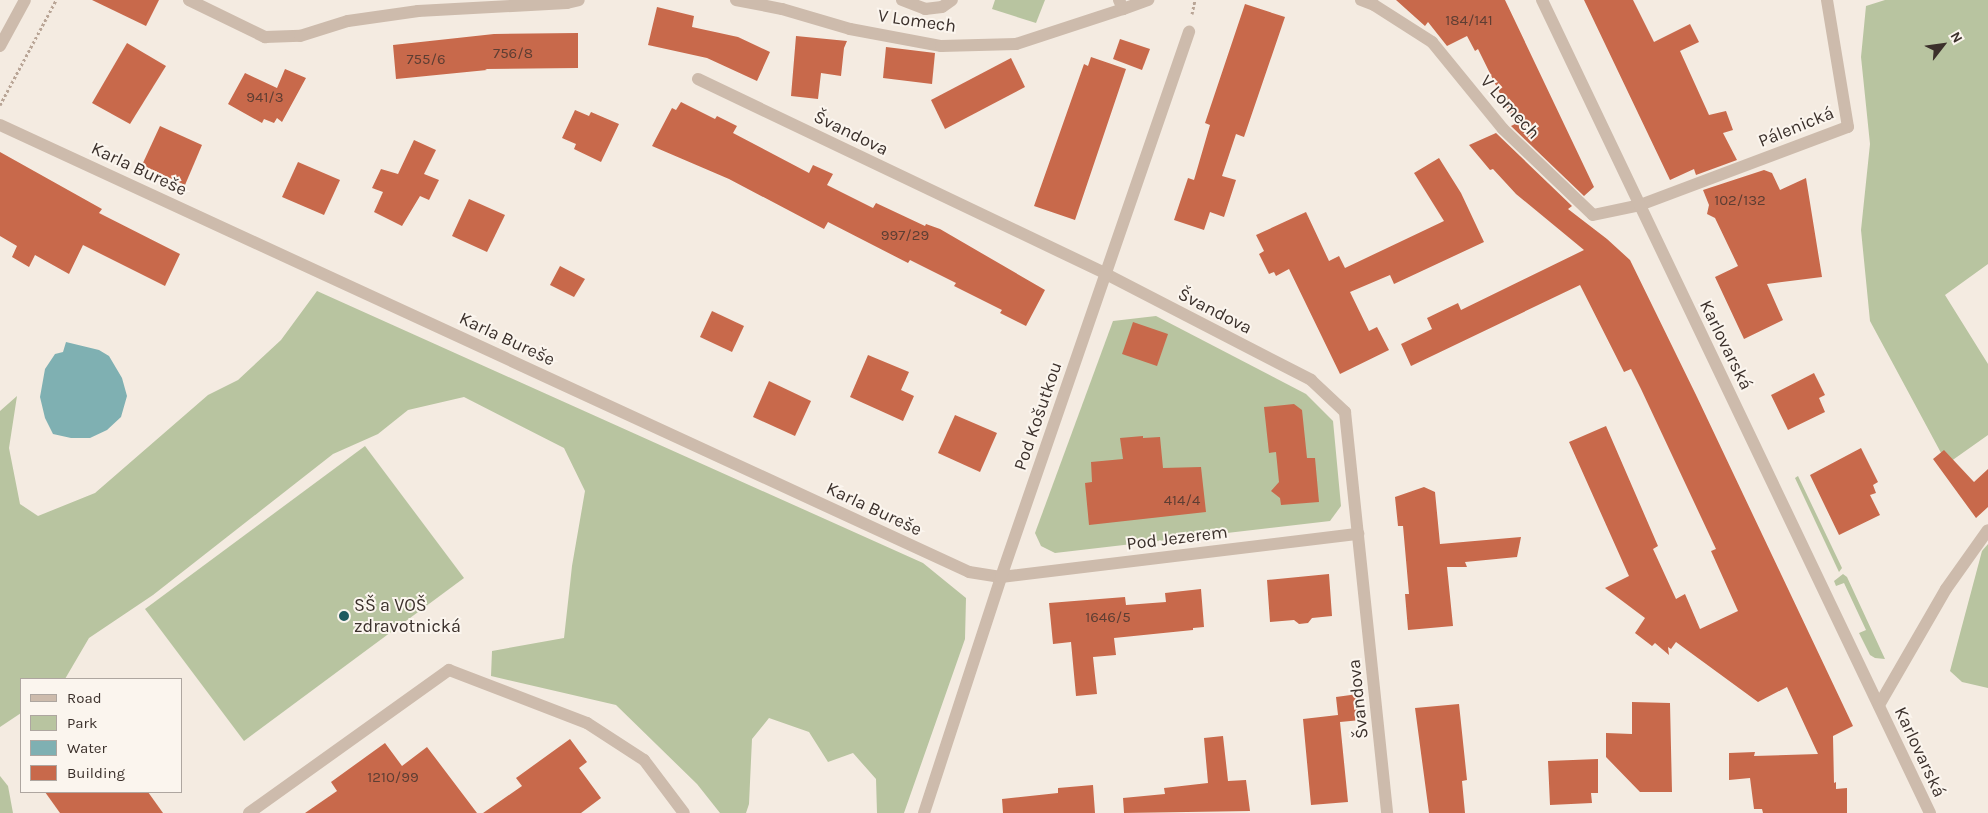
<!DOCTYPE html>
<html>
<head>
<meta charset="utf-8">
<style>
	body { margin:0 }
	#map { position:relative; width:1988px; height:813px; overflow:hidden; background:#f4ebe1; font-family:Karla,sans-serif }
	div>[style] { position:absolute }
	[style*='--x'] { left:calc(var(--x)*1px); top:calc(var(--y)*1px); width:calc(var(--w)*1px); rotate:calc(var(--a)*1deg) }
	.green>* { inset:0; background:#b8c4a0 }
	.water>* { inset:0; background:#7fb0b2 }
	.building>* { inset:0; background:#c8694b }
	.path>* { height:3px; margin-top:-1.5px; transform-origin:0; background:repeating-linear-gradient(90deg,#b9a596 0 2.5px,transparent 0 5px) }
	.service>* { height:12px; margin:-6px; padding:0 6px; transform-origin:6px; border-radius:6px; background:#cdbbac }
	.minor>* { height:12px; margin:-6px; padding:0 6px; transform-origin:6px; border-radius:6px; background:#cdbbac }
	.dots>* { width:14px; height:14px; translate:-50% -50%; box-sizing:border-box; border:2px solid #fbf5ee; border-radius:50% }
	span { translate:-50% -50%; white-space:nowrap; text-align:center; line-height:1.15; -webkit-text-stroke:4px #fbf5ee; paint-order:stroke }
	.number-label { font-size:15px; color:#5e3e33 }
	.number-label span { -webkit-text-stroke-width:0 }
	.street-label { font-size:18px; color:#3b302b }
	.poi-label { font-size:18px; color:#3b302b }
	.left { translate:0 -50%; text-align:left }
	.legend { position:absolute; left:20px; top:678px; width:162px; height:115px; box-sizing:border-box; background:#fbf5ee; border:1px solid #aea6a0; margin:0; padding:6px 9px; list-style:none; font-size:15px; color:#3b302b }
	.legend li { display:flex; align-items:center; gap:10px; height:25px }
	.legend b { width:25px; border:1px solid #aea6a0 }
	.north { position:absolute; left:1918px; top:20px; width:50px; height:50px; -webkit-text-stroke:4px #fbf5ee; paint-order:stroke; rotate:60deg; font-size:14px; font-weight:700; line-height:20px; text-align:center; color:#3b302b }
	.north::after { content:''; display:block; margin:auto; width:18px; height:22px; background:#3b302b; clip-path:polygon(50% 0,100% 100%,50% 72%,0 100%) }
</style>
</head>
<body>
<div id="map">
	<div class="green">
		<i style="clip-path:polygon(995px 0,1045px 0,1036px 23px,992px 9px)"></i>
		<i style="clip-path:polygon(1885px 0,1988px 0,1988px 264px,1945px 295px,1988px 364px,1988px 435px,1947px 464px,1870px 321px,1861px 230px,1870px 144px,1861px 57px,1866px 6px)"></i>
		<i style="clip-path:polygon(317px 291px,923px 563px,966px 598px,965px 639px,904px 813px,877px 813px,876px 779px,853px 753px,828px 762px,809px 732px,769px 718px,752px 739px,749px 804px,746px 813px,720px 813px,697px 784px,616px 705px,491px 676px,492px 651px,564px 638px,572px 566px,585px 491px,564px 448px,464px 397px,408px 410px,378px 434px,333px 454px,153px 595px,89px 638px,65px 679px,21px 679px,21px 713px,0 727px,0 411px,17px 396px,9px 448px,20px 504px,38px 516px,95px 493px,208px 395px,238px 380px,281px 340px)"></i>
		<i style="clip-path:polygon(1156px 316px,1306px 394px,1333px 421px,1341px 506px,1330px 521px,1055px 553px,1041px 546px,1035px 533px,1113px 321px)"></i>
		<i style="clip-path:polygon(365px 446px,464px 578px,244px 741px,145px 609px)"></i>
		<i style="clip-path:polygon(1798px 476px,1842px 568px,1839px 572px,1795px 478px)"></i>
		<i style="clip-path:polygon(1988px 544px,1988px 688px,1962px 682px,1950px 671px,1982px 551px)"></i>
		<i style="clip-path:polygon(1843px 574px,1847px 577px,1885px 659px,1875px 658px,1870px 655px,1859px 633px,1866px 630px,1844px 583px,1836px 586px,1834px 581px)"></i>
		<i style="clip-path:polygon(0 776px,8px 786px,13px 813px,0 813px)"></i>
	</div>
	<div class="water">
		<i style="clip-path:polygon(66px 342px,99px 350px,109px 356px,122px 378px,127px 396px,121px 417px,107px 430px,90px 438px,71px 438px,53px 434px,45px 418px,40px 397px,45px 369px,55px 354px,63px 352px)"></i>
	</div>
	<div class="building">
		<i style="clip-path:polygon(92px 0,159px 0,146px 26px)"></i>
		<i style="clip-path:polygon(1396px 0,1505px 0,1594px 187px,1584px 196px,1511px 126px,1515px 124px,1478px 49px,1475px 51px,1467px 36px,1447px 46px,1428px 22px,1425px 26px)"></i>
		<i style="clip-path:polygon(1584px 0,1633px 0,1654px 42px,1690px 24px,1699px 42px,1680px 51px,1709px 115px,1726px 111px,1733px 130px,1723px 133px,1737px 160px,1696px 175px,1694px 169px,1670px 180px)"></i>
		<i style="clip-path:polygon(1245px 4px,1285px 17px,1244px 137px,1236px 134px,1222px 176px,1236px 180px,1224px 217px,1210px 212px,1204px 230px,1174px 220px,1188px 178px,1194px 180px,1210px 125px,1205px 123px)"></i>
		<i style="clip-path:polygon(657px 7px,694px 16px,692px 27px,738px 37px,770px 52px,757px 81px,707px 58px,648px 45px)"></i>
		<i style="clip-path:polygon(578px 33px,578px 68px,485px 69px,487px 70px,396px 79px,393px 45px,494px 34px)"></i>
		<i style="clip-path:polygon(796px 36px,847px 41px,844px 48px,841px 76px,821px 73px,818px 99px,791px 96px)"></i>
		<i style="clip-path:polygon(1120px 39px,1150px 49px,1142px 70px,1113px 59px)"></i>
		<i style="clip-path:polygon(127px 43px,166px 66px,130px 124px,92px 103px)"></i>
		<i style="clip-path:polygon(886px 47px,935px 53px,932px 84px,883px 78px)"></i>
		<i style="clip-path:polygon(1091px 57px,1126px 69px,1075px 220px,1034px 206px,1084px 64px,1088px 66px)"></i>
		<i style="clip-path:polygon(1011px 58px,1025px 87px,945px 129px,931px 100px)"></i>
		<i style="clip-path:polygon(285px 69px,306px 78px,282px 122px,277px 118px,274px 123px,264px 119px,262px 123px,228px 104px,245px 73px,277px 88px)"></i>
		<i style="clip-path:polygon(681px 102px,715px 119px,717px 116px,737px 126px,733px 133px,809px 173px,813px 165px,833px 174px,827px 185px,873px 208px,876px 203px,925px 226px,926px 224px,940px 229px,1045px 290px,1026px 326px,1000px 313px,1002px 310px,954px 286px,956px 283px,910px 260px,908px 263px,828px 222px,824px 229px,729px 179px,652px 146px,672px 108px,676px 110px)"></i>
		<i style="clip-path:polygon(575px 110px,589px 116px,591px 112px,619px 124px,601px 162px,574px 149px,576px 144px,562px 138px)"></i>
		<i style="clip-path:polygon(160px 126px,202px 145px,185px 185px,142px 165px)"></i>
		<i style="clip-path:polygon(1496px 133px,1572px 206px,1568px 209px,1607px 239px,1630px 260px,1697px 397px,1853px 726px,1833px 736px,1834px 783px,1836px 782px,1836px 789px,1847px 788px,1847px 813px,1763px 813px,1762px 809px,1754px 809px,1750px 778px,1729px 780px,1729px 753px,1755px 752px,1754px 756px,1818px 754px,1787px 687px,1758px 702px,1676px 642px,1671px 649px,1668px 647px,1669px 655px,1655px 643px,1652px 646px,1635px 633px,1645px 618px,1605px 588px,1629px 576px,1569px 442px,1606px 426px,1658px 546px,1653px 549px,1676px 599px,1685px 594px,1700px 629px,1738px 611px,1711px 551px,1716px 549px,1641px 389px,1631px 369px,1624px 372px,1580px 285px,1411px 366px,1401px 344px,1432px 329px,1427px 318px,1458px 303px,1461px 310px,1584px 250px,1516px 194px,1493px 169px,1490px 170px,1469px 145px)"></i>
		<i style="clip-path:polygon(414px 140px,436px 150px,424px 174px,439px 180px,429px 200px,420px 196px,402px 226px,374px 212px,383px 192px,372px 188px,381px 169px,398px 174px)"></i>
		<i style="clip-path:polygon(0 152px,102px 209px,99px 213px,180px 254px,165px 286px,83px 245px,69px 274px,35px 255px,29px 267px,12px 257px,17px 246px,0 236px)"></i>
		<i style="clip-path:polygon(1439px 158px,1461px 193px,1484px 242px,1394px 284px,1390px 275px,1350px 292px,1369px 331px,1377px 327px,1389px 350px,1340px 374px,1289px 269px,1276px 276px,1274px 272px,1269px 274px,1259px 254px,1264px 251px,1256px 235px,1306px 212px,1329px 261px,1339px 256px,1345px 268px,1444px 221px,1414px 173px)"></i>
		<i style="clip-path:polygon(298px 162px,340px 180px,324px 215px,282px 197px)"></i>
		<i style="clip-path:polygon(1764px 170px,1772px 173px,1780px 190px,1806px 178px,1822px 277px,1767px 284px,1783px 320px,1744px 339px,1715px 277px,1738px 266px,1715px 218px,1707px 214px,1709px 205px,1703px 190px)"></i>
		<i style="clip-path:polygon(469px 199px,505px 215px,487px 252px,452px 236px)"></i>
		<i style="clip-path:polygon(560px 266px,585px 279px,574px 297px,550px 285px)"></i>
		<i style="clip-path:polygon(712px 311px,744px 326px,732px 352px,700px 337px)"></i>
		<i style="clip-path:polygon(1133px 322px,1168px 334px,1157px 366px,1122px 354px)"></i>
		<i style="clip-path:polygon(868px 355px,909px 372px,901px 390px,914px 396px,903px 421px,850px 397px)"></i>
		<i style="clip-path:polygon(1814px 373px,1825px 395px,1819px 398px,1825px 412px,1788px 430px,1771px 395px)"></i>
		<i style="clip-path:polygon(769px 381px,811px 401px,795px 436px,753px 417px)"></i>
		<i style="clip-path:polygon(1294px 404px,1302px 410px,1307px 458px,1315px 458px,1319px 502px,1281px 505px,1280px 498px,1271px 491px,1279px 482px,1276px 452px,1269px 453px,1264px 407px)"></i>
		<i style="clip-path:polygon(955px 415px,997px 433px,980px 472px,938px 453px)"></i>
		<i style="clip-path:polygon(1143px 436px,1143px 438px,1160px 437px,1163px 468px,1201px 467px,1206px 512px,1089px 525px,1085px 483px,1092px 482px,1091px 462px,1123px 459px,1120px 438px)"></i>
		<i style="clip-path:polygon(1861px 448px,1878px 482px,1873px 485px,1876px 493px,1870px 495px,1880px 515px,1839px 535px,1810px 475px)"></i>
		<i style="clip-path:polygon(1944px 450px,1974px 482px,1988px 469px,1988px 507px,1976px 518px,1933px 459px)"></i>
		<i style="clip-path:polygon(1424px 487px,1435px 492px,1440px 544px,1521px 537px,1517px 557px,1465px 562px,1467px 567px,1447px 567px,1453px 626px,1408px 630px,1405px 594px,1409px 594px,1403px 526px,1398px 526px,1395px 497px)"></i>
		<i style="clip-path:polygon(1329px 574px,1332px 616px,1312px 618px,1308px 623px,1299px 624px,1294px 620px,1270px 622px,1267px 580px)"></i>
		<i style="clip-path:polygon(1201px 589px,1204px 627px,1193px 628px,1193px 630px,1114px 638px,1116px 655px,1093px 657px,1097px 694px,1076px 696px,1071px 642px,1053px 644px,1049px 603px,1125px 597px,1126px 605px,1166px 602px,1165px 593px)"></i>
		<i style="clip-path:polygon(1358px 694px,1361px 720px,1340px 722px,1348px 802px,1311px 805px,1303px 719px,1338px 715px,1336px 697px)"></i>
		<i style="clip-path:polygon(1632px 702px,1670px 703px,1672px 792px,1640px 792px,1606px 757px,1606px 733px,1632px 734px)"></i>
		<i style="clip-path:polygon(1459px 704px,1467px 780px,1462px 781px,1465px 813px,1429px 813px,1415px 708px)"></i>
		<i style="clip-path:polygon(1223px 736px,1228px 781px,1246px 780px,1250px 811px,1124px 813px,1123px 798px,1165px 794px,1164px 788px,1208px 783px,1204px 738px)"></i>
		<i style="clip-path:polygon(570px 739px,587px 762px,579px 768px,601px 798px,581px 813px,483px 813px,522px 786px,516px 778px)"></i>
		<i style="clip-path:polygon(385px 743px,402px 766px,427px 747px,477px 813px,305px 813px,337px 791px,331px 782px)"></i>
		<i style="clip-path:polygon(1598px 759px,1598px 793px,1591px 793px,1592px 803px,1550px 805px,1548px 761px)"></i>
		<i style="clip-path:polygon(1093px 785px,1095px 813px,1003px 813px,1002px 799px,1058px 793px,1058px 788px)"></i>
		<i style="clip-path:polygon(45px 792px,148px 792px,163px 813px,60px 813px)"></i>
	</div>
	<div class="path">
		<i style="--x:1192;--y:14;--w:14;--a:-78"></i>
		<i style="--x:0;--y:105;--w:119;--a:-61.9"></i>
	</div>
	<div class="service">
		<i style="--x:902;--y:0;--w:25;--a:21"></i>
		<i style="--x:925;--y:9;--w:17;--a:-7"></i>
		<i style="--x:942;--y:7;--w:12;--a:-35"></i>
		<i style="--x:249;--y:813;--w:246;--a:-35.6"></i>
		<i style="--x:449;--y:670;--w:148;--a:21"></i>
		<i style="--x:587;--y:723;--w:68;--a:33"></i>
		<i style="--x:644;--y:760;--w:66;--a:53"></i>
	</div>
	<div class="minor">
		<i style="--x:189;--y:0;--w:85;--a:26"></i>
		<i style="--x:265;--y:37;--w:35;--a:-2"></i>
		<i style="--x:300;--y:36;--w:50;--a:-17.4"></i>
		<i style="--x:348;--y:21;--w:71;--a:-8.1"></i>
		<i style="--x:418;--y:11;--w:149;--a:-3.1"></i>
		<i style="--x:567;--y:3;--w:12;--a:-14"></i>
		<i style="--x:736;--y:0;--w:47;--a:11.1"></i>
		<i style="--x:782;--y:9;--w:71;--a:16.4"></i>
		<i style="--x:850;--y:29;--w:93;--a:10.6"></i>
		<i style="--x:941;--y:46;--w:75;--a:-1.5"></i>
		<i style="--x:1016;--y:44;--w:113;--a:-18.1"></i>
		<i style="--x:1119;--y:0;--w:10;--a:66"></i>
		<i style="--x:1123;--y:9;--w:27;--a:-20"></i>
		<i style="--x:1361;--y:0;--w:14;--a:21"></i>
		<i style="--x:1374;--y:5;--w:69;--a:32.5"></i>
		<i style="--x:1432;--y:42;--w:112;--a:50.8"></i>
		<i style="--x:1503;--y:129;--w:124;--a:43.7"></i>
		<i style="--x:1593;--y:215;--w:48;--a:-12"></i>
		<i style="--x:1640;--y:205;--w:222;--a:-20.6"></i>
		<i style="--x:1848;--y:127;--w:129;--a:-99.4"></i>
		<i style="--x:1542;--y:0;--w:901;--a:64.49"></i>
		<i style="--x:0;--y:46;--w:52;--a:-61.5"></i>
		<i style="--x:698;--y:79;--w:452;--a:25.5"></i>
		<i style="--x:1106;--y:274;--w:231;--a:27.3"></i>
		<i style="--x:1311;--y:380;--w:47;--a:43.3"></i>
		<i style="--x:1345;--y:412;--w:403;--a:84"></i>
		<i style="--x:0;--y:125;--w:1067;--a:24.76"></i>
		<i style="--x:969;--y:572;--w:32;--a:9"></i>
		<i style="--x:1001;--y:577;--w:360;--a:-6.9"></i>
		<i style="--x:1879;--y:705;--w:134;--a:-60"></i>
		<i style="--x:1946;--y:589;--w:72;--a:-54.6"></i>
		<i style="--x:924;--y:813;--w:248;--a:-71.9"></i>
		<i style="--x:1001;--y:577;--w:577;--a:-70.97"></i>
	</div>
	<div class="dots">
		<i style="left:344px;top:616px;background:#1f5a5e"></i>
	</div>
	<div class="number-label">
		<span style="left:1469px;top:21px">184/141</span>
		<span style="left:513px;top:54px">756/8</span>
		<span style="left:426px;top:60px">755/6</span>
		<span style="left:265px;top:98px">941/3</span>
		<span style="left:1740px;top:201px">102/132</span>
		<span style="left:905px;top:236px">997/29</span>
		<span style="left:1182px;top:501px">414/4</span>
		<span style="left:1108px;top:618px">1646/5</span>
		<span style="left:393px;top:778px">1210/99</span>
	</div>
	<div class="street-label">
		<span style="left:917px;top:21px;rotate:8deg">V Lomech</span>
		<span style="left:1510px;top:107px;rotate:48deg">V Lomech</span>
		<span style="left:1796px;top:127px;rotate:-22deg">Pálenická</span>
		<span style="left:851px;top:133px;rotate:26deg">Švandova</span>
		<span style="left:139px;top:169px;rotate:25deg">Karla Bureše</span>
		<span style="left:1215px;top:311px;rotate:27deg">Švandova</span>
		<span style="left:507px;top:339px;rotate:25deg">Karla Bureše</span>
		<span style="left:1726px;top:345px;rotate:64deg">Karlovarská</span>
		<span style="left:1038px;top:416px;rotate:-71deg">Pod Košutkou</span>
		<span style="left:874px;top:509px;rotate:25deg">Karla Bureše</span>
		<span style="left:1177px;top:538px;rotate:-7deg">Pod Jezerem</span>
		<span style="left:1358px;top:699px;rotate:-96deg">Švandova</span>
		<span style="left:1920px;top:752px;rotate:65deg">Karlovarská</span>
	</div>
	<div class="poi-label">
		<span class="left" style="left:354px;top:616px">SŠ a VOŠ<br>zdravotnická</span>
	</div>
	<ul class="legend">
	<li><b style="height:6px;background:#cdbbac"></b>Road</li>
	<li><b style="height:14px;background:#b8c4a0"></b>Park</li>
	<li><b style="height:14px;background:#7fb0b2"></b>Water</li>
	<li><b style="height:14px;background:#c8694b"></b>Building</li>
	</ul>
	<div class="north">N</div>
</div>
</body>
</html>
